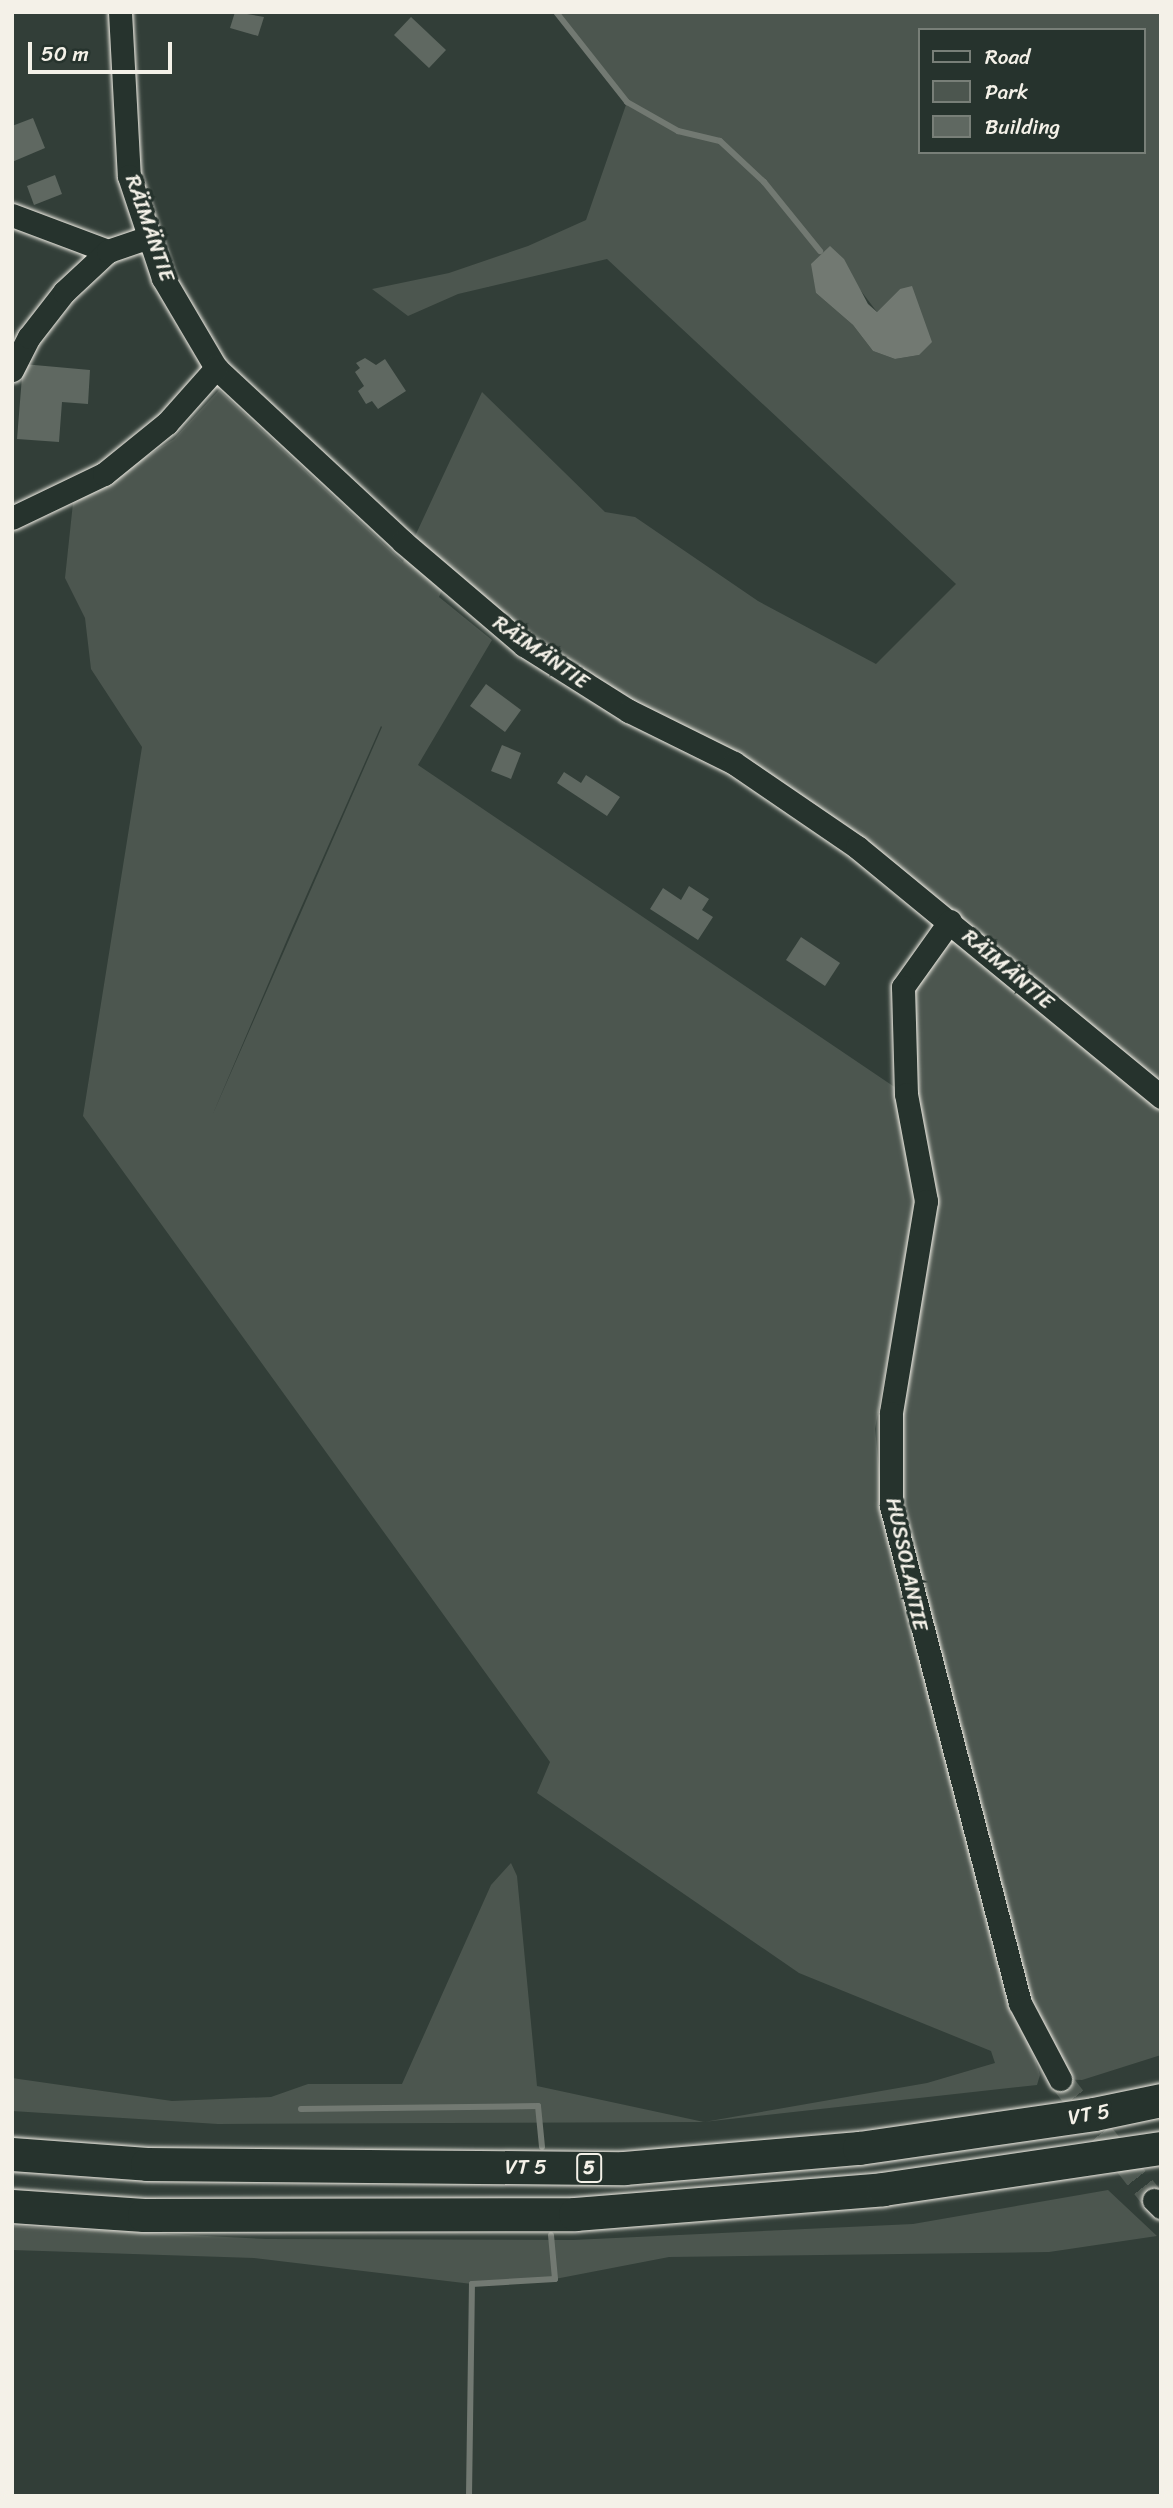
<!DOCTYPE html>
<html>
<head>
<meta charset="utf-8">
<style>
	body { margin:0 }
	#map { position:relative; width:1173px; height:2508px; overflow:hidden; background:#323e38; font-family:Sriracha,sans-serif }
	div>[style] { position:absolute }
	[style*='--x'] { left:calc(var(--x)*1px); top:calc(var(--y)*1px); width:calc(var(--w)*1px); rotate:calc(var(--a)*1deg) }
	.green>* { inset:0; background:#4c564f }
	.water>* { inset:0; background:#727972 }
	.stream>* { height:6px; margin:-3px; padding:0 3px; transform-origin:3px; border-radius:3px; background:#727972 }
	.building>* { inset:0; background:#5f6861 }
	.minor-tunnel>* { height:23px; margin-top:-11.5px; transform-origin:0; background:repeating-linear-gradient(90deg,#4f5952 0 23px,transparent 0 34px) }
	.roads { filter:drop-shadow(0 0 2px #f4f1e8) drop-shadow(0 0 2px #f4f1e8) }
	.minor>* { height:23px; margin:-11.5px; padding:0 11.5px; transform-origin:11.5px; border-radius:11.5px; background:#26332d }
	.highway>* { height:33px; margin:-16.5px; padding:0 16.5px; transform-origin:16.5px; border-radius:16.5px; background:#26332d }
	span { translate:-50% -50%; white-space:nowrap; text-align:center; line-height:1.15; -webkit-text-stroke:7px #26332d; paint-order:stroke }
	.shield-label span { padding:2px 5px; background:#26332d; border:2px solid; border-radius:5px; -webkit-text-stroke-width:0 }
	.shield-label { font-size:19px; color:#f4f1e8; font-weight:700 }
	.street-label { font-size:21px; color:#f4f1e8 }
	.frame { position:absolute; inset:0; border:14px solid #f4f1e8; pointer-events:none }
	.legend { position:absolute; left:918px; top:28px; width:228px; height:126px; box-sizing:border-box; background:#26332d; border:2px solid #787f78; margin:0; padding:9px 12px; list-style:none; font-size:21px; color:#f4f1e8 }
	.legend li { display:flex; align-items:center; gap:14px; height:35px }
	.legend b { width:35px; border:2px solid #787f78 }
	.scale { position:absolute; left:28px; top:42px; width:144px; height:32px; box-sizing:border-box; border:4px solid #f4f1e8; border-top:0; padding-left:9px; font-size:21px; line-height:24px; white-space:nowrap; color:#f4f1e8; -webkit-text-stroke:5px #26332d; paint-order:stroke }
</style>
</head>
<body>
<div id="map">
	<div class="green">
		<i style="clip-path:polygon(evenodd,556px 12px,1161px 12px,1161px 2055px,1082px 2080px,1060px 2079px,1020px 2003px,891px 1506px,926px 1201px,903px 987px,950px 920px,857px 847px,629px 711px,446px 580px,439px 597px,492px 640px,418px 765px,896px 1088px,917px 1198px,875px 1429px,883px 1507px,977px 1877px,1040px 2075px,1037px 2085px,703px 2122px,218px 2124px,12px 2111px,12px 2078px,172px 2101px,271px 2097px,308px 2084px,402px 2084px,491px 1885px,511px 1863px,517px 1876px,537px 2086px,704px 2122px,927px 2083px,995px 2063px,991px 2051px,799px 1973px,537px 1793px,550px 1762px,83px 1116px,142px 747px,91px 669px,85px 618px,65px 578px,73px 503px,174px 439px,219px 390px,403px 562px,482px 392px,605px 512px,635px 517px,758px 601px,876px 664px,956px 584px,607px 259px,458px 294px,408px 316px,372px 289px,449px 273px,528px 246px,586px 220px,627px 102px,556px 12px,919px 30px,1143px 30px,1143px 152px,919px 152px,919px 30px,556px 12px,858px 287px,877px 312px,900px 289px,919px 355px,895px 359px,873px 351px,853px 325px,816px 293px,858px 287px,556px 12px,381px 726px,382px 727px,212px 1116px,289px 935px,381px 726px)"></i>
		<i style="clip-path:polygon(1108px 2190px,1157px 2236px,1049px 2252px,669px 2257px,555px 2279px,472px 2284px,254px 2258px,12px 2250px,12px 2226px,266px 2239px,573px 2240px,913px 2224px)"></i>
	</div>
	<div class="water">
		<i style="clip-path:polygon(830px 246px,844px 259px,868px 304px,877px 312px,900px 289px,912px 286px,932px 342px,919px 355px,895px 359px,873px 351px,853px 325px,816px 293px,811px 264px)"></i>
	</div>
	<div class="stream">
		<i style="--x:556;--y:12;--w:115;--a:51.7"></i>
		<i style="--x:627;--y:102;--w:59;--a:29.6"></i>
		<i style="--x:678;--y:131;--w:43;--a:13.4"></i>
		<i style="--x:720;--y:141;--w:60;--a:43"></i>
		<i style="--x:764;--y:182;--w:89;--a:50.9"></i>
		<i style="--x:301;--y:2109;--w:237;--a:-0.7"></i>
		<i style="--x:538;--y:2106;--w:41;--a:84.4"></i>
		<i style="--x:469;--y:2496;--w:212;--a:-89.2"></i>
		<i style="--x:472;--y:2284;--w:83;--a:-3.4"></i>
		<i style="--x:555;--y:2279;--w:44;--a:-95.2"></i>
	</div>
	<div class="building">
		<i style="clip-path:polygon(235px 12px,264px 17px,258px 36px,230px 28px)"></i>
		<i style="clip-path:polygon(411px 17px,446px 50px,429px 68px,394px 35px)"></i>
		<i style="clip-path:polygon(33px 118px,45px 148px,12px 162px,12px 126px)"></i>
		<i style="clip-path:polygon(55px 175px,62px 194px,34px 205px,27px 186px)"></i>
		<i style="clip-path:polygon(365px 358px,376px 365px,385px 359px,406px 391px,378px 409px,372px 401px,366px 404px,358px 391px,364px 386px,355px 372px,360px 368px,356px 363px)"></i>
		<i style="clip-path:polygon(23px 364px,90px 370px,88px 404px,62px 402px,59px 442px,17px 439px)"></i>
		<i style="clip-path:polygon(486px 684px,521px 710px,505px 732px,470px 706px)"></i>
		<i style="clip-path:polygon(502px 745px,521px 753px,511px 779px,491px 771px)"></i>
		<i style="clip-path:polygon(564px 772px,581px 783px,586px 775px,620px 797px,607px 816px,557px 783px)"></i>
		<i style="clip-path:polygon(689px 886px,709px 899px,702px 910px,713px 917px,698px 940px,650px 909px,663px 888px,681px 900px)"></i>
		<i style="clip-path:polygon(801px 937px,840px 963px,825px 986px,786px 960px)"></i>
	</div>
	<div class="minor-tunnel">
		<i style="--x:1060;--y:2079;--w:153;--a:52.2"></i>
	</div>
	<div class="roads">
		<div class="minor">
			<i style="--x:120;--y:12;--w:164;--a:86.9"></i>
			<i style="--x:129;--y:176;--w:108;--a:71.6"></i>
			<i style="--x:163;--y:278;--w:104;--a:59.5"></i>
			<i style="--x:216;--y:368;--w:255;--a:42.9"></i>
			<i style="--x:403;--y:542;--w:159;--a:40.4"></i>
			<i style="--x:524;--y:645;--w:124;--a:32.2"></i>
			<i style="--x:629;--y:711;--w:117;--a:26.3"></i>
			<i style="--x:734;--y:763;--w:149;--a:34.3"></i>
			<i style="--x:857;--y:847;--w:394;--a:39.4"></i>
			<i style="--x:12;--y:215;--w:103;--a:20.6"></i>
			<i style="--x:12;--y:370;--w:37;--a:-63"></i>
			<i style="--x:29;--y:337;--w:57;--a:-52.1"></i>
			<i style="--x:64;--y:292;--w:60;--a:-43"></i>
			<i style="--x:108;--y:251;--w:43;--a:-18.9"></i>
			<i style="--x:12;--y:518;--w:102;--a:-25.6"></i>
			<i style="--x:104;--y:474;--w:81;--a:-39"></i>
			<i style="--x:167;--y:423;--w:74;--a:-48.3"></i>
			<i style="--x:950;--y:921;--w:81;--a:125.5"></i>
			<i style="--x:903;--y:987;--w:107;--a:88.4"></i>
			<i style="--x:906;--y:1094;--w:109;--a:79.4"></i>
			<i style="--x:926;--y:1201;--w:215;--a:99.4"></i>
			<i style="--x:891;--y:1413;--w:93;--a:90"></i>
			<i style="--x:891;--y:1506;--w:513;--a:75.45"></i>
			<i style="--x:1020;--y:2003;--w:86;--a:62.2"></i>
			<i style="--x:1154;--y:2200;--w:10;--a:45"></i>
		</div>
		<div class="highway">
			<i style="--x:12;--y:2154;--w:135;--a:4.2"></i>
			<i style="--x:147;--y:2164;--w:477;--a:0.5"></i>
			<i style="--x:624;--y:2168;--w:236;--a:-4.9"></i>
			<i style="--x:859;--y:2148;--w:237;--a:-8.2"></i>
			<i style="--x:1094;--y:2114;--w:68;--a:-11.8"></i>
			<i style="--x:12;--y:2206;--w:132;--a:3.9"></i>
			<i style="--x:144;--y:2215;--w:431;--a:-0.1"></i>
			<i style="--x:575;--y:2214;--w:309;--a:-4.6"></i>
			<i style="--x:883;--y:2189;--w:281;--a:-8.4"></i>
		</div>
	</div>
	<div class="shield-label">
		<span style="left:589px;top:2168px">5</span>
	</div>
	<div class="street-label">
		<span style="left:150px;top:228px;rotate:71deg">RÄIMÄNTIE</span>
		<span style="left:541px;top:652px;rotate:35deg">RÄIMÄNTIE</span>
		<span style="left:1008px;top:969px;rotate:40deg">RÄIMÄNTIE</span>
		<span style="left:907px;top:1564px;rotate:78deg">HUSSOLANTIE</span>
		<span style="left:1089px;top:2114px;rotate:-10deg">VT 5</span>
		<span style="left:526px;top:2167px">VT 5</span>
	</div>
	<div class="frame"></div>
	<ul class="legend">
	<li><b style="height:9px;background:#26332d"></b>Road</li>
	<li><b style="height:19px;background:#4c564f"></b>Park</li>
	<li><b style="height:19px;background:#5f6861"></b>Building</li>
	</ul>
	<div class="scale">50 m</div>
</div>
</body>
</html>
